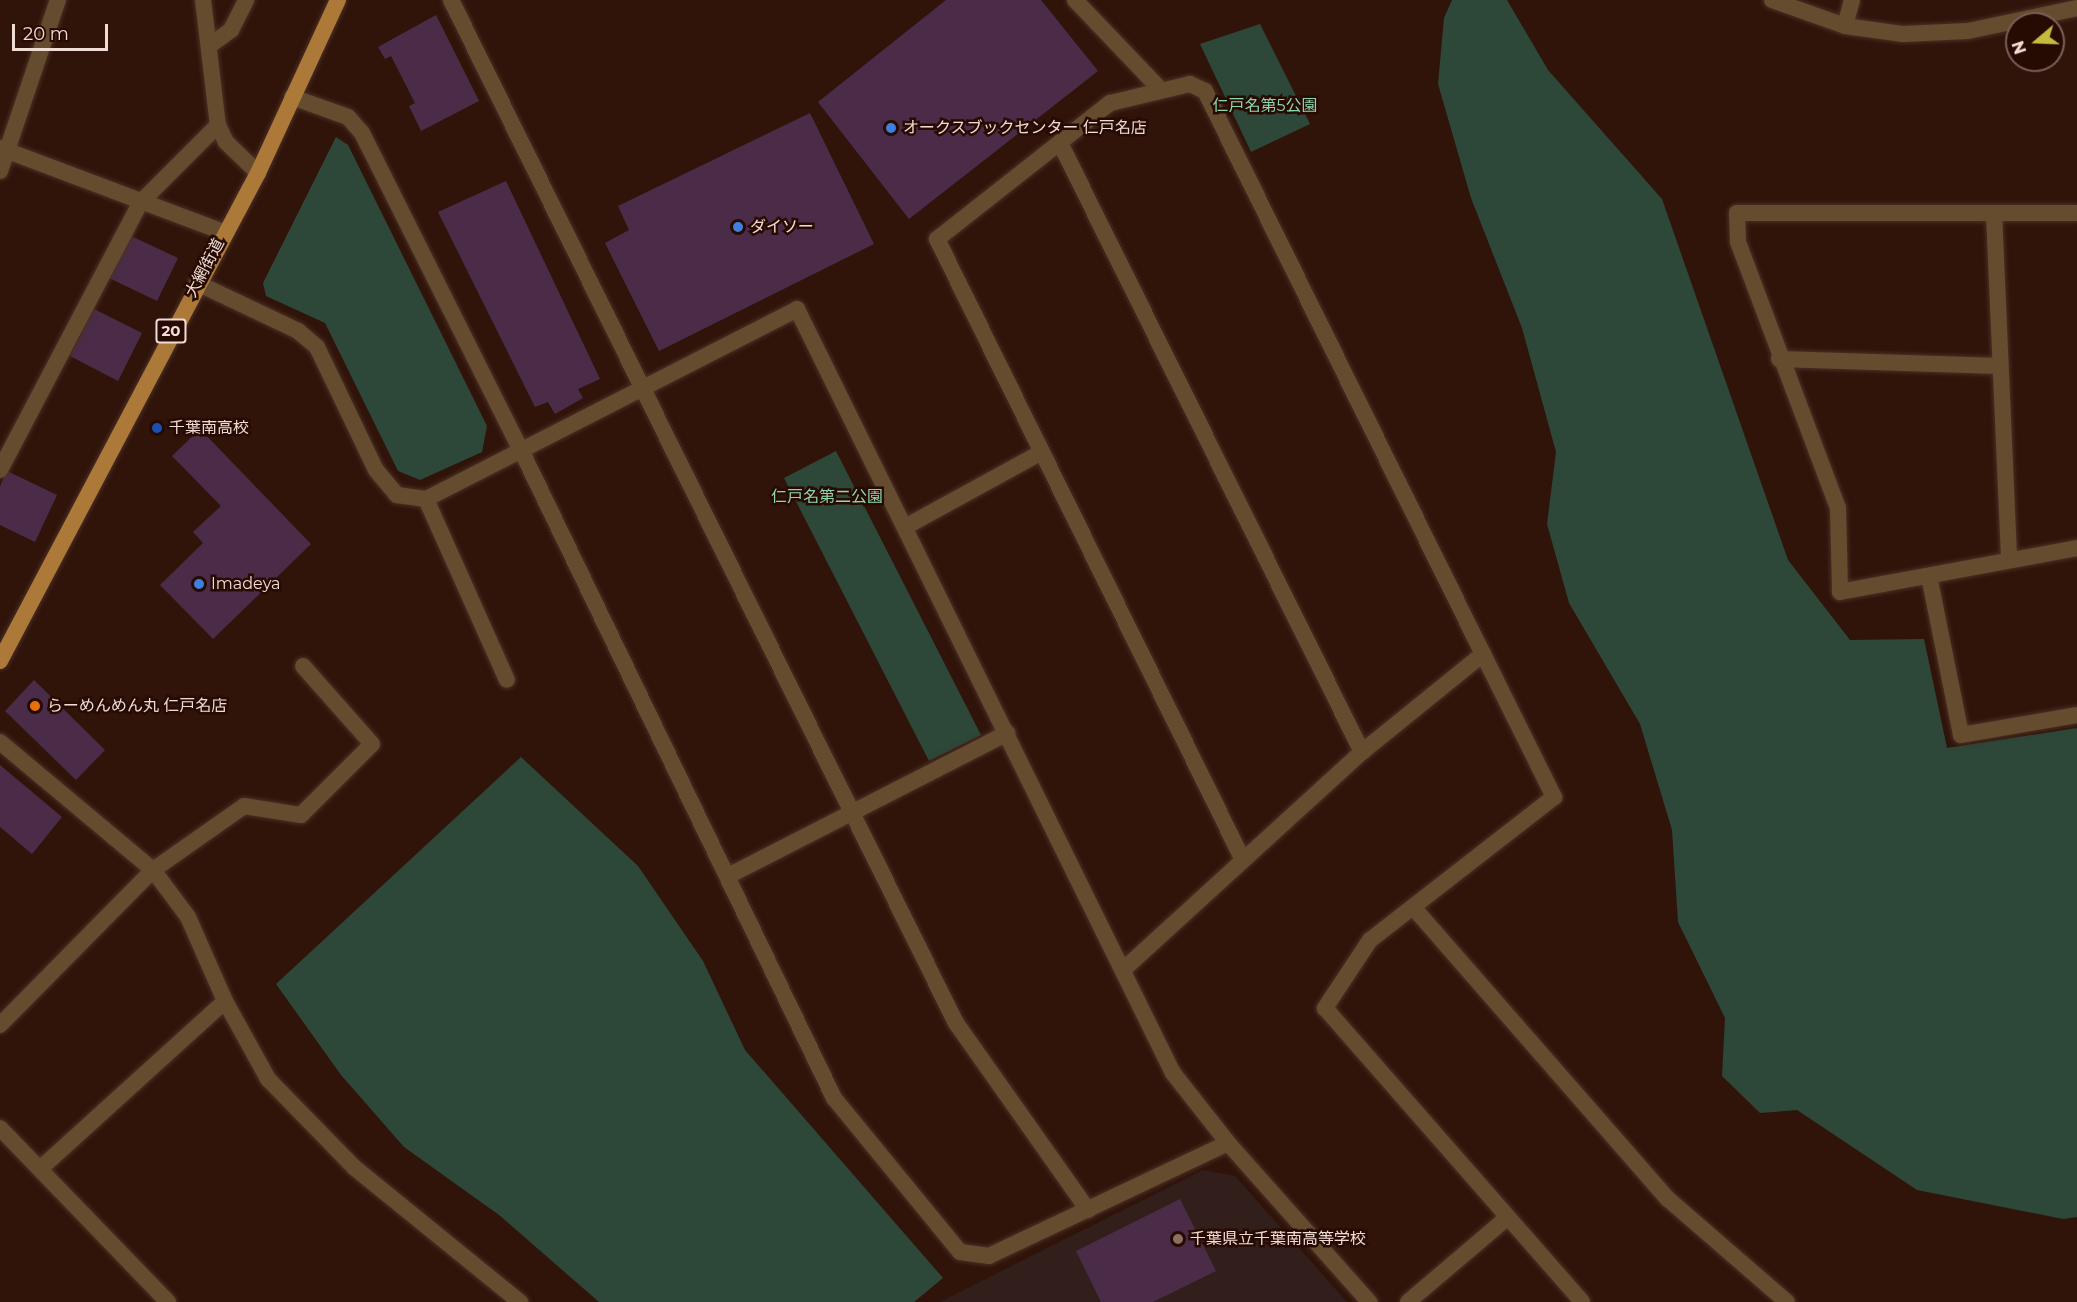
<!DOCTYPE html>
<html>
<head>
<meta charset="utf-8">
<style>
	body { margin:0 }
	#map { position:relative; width:2077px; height:1302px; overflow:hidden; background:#30140a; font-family:Montserrat,"Noto Sans JP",sans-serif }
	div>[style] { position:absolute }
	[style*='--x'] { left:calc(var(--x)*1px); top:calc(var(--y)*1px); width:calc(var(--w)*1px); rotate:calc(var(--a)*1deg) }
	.education>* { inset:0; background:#321f1c }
	.green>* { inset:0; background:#2d4739 }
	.building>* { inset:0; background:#4a2c49 }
	.roads { filter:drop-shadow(0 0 2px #4b3026) drop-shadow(0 0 2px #4b3026) }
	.service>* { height:16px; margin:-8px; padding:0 8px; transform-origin:8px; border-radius:8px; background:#654c2f }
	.minor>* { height:16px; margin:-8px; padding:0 8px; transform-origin:8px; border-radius:8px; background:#654c2f }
	.tertiary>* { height:16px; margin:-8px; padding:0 8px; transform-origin:8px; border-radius:8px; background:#654c2f }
	.primary>* { height:16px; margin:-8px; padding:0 8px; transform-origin:8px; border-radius:8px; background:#ad7938 }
	.dots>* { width:16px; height:16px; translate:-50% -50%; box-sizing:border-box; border:3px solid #260b03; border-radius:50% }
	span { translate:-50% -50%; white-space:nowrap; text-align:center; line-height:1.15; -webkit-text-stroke:5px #260b03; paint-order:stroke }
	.shield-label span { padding:2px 4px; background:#260b03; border:2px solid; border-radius:4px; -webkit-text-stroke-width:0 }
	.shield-label { font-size:15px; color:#f0dcd4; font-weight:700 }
	.park-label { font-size:16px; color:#8ed6ae }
	.poi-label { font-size:16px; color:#f0dcd4 }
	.left { translate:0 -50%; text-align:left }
	.street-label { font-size:16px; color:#f0dcd4 }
	.north { position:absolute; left:2005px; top:12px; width:60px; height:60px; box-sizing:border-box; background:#260b03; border:2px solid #775f57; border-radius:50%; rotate:251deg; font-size:16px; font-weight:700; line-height:24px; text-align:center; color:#f0dcd4 }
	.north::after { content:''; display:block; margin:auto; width:21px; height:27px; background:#c5bc3d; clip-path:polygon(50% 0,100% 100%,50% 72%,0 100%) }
	.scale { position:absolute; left:12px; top:24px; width:96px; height:27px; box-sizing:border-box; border:3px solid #f0dcd4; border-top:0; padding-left:8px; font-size:18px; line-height:21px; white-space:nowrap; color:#f0dcd4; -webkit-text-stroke:4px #260b03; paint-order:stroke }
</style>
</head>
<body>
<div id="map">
	<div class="education">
		<i style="clip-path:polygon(1203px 1170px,1235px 1176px,1347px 1302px,940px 1302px)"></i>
	</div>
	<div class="green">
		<i style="clip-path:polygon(1452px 0,1507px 0,1548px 70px,1662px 199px,1788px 560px,1850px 640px,1924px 639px,1947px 748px,2077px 728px,2077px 1217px,2063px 1219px,1917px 1190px,1797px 1110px,1760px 1113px,1722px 1076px,1725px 1018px,1678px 922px,1672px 830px,1640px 724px,1569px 603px,1547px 524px,1556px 452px,1522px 328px,1471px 198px,1438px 84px,1444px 18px)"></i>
		<i style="clip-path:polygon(1260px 24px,1310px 124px,1251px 152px,1200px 44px)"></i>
		<i style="clip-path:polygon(336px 137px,348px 145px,487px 426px,482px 452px,420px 480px,398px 471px,325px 323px,266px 296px,263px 283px)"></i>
		<i style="clip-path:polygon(836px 451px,981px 735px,929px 761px,784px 478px)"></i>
		<i style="clip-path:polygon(521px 757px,638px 866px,703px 961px,745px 1050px,943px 1278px,914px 1302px,599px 1302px,499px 1215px,404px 1147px,341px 1075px,276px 984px)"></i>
	</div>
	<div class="building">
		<i style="clip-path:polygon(946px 0,1041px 0,1098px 71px,909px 219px,818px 102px)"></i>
		<i style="clip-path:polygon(436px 15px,479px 101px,421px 131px,409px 106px,415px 103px,391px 56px,385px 59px,378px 47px)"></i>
		<i style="clip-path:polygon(810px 113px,874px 244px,659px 351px,605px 243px,629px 230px,618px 206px)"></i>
		<i style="clip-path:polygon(506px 181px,600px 379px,578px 389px,583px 398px,555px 414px,548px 402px,535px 407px,438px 212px)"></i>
		<i style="clip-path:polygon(129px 235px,178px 258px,157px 301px,109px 278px)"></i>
		<i style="clip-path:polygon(94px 309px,142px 333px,118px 381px,70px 356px)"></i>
		<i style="clip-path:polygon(200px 429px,311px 544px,213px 639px,160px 585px,203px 543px,193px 532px,221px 506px,172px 456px)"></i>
		<i style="clip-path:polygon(7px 471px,57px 495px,35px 542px,0 525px,0 486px)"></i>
		<i style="clip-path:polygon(34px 680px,105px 750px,76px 780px,5px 711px)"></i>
		<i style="clip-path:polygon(0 765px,62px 817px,32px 854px,0 827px)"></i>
		<i style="clip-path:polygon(1180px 1199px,1216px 1271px,1153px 1302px,1101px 1302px,1076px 1251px)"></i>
	</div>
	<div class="roads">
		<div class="service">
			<i style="--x:1929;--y:576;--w:162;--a:78.6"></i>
			<i style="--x:1961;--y:735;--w:118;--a:-9.8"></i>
		</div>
		<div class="minor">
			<i style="--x:203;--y:0;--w:126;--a:83.2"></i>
			<i style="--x:218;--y:125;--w:19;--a:65"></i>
			<i style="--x:226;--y:142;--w:45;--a:44.1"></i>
			<i style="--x:451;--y:0;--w:1141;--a:63.73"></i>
			<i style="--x:956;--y:1023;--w:229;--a:54.8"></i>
			<i style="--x:1075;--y:0;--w:123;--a:46.3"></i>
			<i style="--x:1772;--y:0;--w:77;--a:19.6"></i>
			<i style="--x:1845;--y:26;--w:59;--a:7.9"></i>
			<i style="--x:1903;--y:34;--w:65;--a:-2.6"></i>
			<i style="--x:1968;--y:31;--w:111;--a:-11.9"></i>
			<i style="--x:1845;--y:26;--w:27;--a:-75"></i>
			<i style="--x:209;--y:46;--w:27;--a:-36"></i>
			<i style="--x:231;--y:30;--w:34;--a:-63"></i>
			<i style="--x:1060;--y:143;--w:680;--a:63.62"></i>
			<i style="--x:0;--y:148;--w:239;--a:20.6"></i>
			<i style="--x:0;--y:171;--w:181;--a:-71.3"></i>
			<i style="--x:1994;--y:213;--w:347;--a:87.5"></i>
			<i style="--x:2077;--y:213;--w:340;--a:180"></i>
			<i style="--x:1737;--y:213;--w:29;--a:88"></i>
			<i style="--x:1738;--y:242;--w:284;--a:69.4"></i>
			<i style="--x:1838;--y:508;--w:84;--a:88.6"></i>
			<i style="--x:1840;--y:592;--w:241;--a:-10.5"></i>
			<i style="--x:197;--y:283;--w:112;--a:25.4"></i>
			<i style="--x:298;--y:331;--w:25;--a:40"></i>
			<i style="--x:317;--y:347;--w:136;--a:64.4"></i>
			<i style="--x:376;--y:470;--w:33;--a:50"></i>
			<i style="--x:397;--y:495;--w:29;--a:8"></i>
			<i style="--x:426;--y:499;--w:417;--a:-27.1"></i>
			<i style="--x:797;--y:309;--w:852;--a:63.8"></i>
			<i style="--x:1173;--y:1073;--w:89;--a:51.8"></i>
			<i style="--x:1228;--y:1143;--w:264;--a:154.7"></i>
			<i style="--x:989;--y:1256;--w:29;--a:-172"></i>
			<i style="--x:960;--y:1252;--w:199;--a:-129.3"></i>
			<i style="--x:834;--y:1098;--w:717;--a:-115.78"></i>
			<i style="--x:1779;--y:359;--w:221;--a:1.8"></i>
			<i style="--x:0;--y:470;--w:303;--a:-62.3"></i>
			<i style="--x:141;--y:202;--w:109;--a:-45"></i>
			<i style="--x:426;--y:499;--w:198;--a:65.9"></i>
			<i style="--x:905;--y:527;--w:154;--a:-28.7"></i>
			<i style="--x:1483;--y:654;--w:160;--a:63.6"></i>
			<i style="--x:1554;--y:797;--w:233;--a:142.1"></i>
			<i style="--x:1370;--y:940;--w:82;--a:123.5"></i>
			<i style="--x:1325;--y:1008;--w:390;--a:48.8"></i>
			<i style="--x:0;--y:742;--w:199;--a:39.9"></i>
			<i style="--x:153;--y:870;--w:59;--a:53.3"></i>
			<i style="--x:188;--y:917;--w:92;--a:66.2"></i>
			<i style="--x:225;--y:1001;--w:89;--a:61.1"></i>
			<i style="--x:268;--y:1079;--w:124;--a:45.7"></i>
			<i style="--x:355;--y:1168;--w:213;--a:39.1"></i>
			<i style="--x:728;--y:876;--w:314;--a:-27.1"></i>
			<i style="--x:1413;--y:907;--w:388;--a:48.9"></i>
			<i style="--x:1668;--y:1199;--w:157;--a:40.9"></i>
			<i style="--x:1123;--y:970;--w:323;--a:-42.4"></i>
			<i style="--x:1362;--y:752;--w:156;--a:-39"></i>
			<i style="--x:1483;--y:654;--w:628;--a:-116.28"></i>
			<i style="--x:1205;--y:91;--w:17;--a:-155"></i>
			<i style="--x:1190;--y:84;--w:82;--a:166.6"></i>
			<i style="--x:1110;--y:103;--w:220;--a:141.8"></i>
			<i style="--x:937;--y:239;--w:690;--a:63.77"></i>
			<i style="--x:0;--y:1025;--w:218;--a:-45.4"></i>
			<i style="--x:153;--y:870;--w:111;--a:-35.1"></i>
			<i style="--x:244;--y:806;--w:58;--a:9"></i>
			<i style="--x:301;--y:815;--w:100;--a:-45"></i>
			<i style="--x:372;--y:744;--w:104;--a:-131.5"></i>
			<i style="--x:0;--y:1128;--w:242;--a:46"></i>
			<i style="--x:41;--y:1168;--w:248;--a:-42.2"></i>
			<i style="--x:1408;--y:1302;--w:131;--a:-40.4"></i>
		</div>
		<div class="tertiary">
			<i style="--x:292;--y:97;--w:59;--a:19.7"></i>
			<i style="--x:348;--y:117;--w:21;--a:49"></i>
			<i style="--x:362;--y:133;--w:357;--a:63.4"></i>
			<i style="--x:1228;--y:1143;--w:213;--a:48.4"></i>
		</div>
		<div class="primary">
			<i style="--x:0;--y:661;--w:552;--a:-62.14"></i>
			<i style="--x:258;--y:173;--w:191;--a:-65.2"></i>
		</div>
	</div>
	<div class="dots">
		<i style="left:891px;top:128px;background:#3f7fe0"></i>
		<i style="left:738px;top:227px;background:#3f7fe0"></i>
		<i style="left:157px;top:428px;background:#1a4fb4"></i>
		<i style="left:199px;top:584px;background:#3f7fe0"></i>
		<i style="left:35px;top:706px;background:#e8710a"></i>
		<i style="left:1178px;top:1239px;background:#8d6e63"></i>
	</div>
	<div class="shield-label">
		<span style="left:171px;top:331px">20</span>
	</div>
	<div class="park-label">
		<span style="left:1265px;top:106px">仁戸名第5公園</span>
		<span style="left:827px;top:497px">仁戸名第二公園</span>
	</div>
	<div class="poi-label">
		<span class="left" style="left:903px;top:128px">オークスブックセンター 仁戸名店</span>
		<span class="left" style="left:750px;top:227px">ダイソー</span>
		<span class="left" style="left:169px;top:428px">千葉南高校</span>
		<span class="left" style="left:211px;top:584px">Imadeya</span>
		<span class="left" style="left:47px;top:706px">らーめんめん丸 仁戸名店</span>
		<span class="left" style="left:1190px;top:1239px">千葉県立千葉南高等学校</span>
	</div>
	<div class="street-label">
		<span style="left:205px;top:268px;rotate:-62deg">大網街道</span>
	</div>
	<div class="north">N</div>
	<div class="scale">20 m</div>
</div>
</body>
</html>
